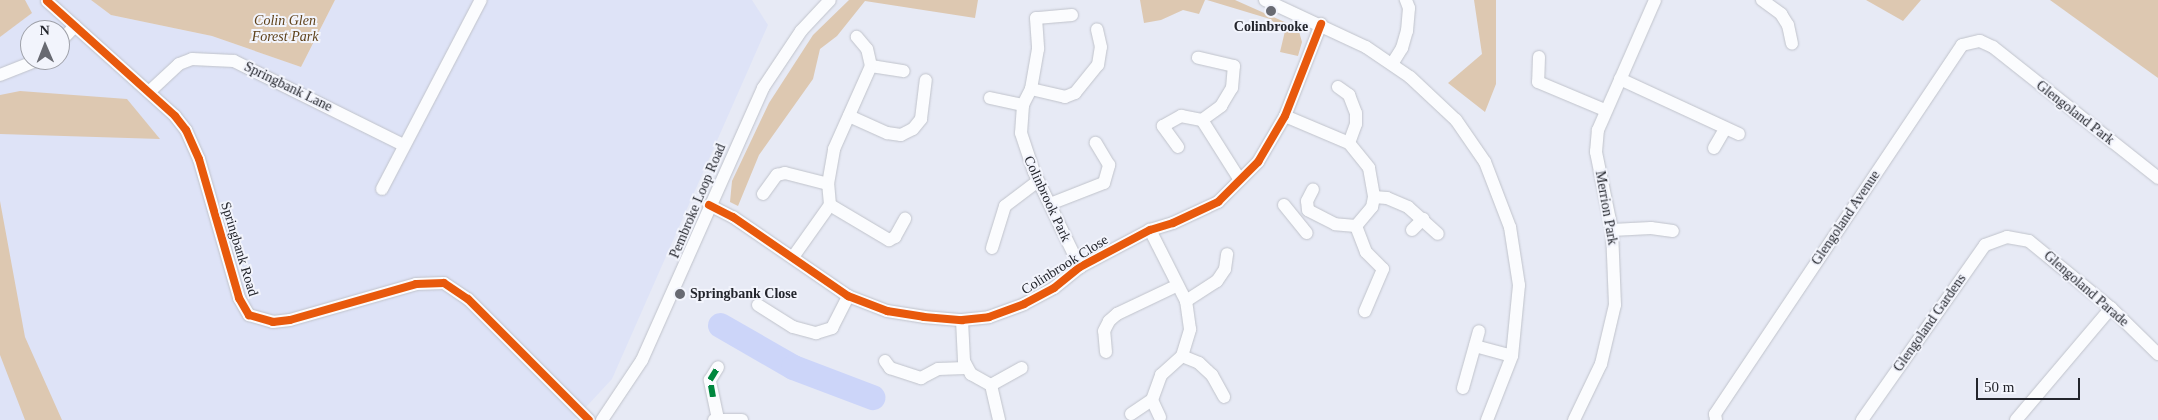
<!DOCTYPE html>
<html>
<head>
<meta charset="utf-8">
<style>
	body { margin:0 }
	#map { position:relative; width:2158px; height:420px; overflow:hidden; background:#e7eaf5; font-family:"Times New Roman",serif }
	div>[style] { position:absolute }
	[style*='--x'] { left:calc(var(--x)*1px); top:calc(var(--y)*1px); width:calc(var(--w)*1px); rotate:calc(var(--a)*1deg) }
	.built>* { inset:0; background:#dee3f7 }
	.green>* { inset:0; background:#ddc8b1 }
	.river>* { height:25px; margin:-12.5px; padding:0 12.5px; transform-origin:12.5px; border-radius:12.5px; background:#ccd5f9 }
	.roads { filter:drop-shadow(0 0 1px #c0c3cb) drop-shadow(0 0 1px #c0c3cb) }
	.minor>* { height:12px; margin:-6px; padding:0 6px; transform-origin:6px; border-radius:6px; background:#fbfcfe }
	.quiet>* { height:6px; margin-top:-3px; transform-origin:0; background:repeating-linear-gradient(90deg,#00873e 0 12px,transparent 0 18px) }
	.cycleway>* { height:8px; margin:-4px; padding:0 4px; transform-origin:4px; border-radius:4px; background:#e8590c }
	.dots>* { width:14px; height:14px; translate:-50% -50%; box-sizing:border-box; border:2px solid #f2f4fc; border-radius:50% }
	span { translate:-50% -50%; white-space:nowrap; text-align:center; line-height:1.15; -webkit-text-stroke:4px #f2f4fc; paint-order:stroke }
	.park-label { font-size:14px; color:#5e4119; font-style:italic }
	.poi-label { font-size:14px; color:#23252c; font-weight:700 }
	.left { translate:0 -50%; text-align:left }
	.street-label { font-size:14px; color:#23252c }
	.north { position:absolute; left:20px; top:20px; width:50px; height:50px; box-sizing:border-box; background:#f2f4fc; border:1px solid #9fa1a9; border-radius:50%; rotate:359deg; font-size:14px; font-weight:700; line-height:20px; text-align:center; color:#23252c }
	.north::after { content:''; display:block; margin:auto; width:18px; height:22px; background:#686a72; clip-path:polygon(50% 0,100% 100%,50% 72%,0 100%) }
	.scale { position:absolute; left:1976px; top:378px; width:104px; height:22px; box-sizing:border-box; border:2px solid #23252c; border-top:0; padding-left:6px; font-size:15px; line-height:18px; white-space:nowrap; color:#23252c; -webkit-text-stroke:4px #f2f4fc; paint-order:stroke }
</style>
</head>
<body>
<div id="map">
	<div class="built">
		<i style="clip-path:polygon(evenodd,0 0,91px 0,111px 15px,212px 36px,301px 67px,335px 0,752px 0,768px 25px,612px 379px,574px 420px,0 420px,0 0,30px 30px,60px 30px,60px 60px,30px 60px,30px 30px)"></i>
	</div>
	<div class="green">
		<i style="clip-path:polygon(0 0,25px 0,32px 13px,0 37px)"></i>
		<i style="clip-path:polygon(91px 0,335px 0,301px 67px,212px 36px,111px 15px)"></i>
		<i style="clip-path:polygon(849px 0,978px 0,975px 18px,865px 1px,837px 36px,820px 49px,813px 79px,759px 155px,738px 206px,730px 202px,732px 181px,769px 103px,813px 35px)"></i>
		<i style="clip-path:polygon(1140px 0,1205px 0,1199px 14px,1183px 10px,1161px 20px,1144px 23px)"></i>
		<i style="clip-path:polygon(1207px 0,1235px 0,1298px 28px,1302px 42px,1298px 56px,1280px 52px,1285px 31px,1270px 19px)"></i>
		<i style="clip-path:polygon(1474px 0,1496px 0,1496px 84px,1485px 112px,1448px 83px,1482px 54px)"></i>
		<i style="clip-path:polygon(1866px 0,1921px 0,1903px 21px)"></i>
		<i style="clip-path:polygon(2050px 0,2158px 0,2158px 78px)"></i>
		<i style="clip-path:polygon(20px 91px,127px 99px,160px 139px,0 134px,0 95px)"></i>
		<i style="clip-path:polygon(0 201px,25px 337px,62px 420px,25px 420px,0 355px)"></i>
	</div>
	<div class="river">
		<i style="--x:720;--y:325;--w:84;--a:29.9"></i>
		<i style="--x:793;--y:367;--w:85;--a:20.8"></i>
	</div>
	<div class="roads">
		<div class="minor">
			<i style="--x:1265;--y:0;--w:111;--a:25"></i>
			<i style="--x:1366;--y:47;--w:53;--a:34.3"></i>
			<i style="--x:1410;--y:77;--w:63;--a:43.1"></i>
			<i style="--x:1456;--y:120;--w:51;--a:55.4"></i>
			<i style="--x:1485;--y:162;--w:70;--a:69"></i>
			<i style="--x:1510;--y:227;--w:59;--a:81.2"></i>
			<i style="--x:1519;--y:285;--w:71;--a:95.6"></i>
			<i style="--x:1512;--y:356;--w:69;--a:111.3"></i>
			<i style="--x:1762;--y:0;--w:24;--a:36"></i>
			<i style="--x:1781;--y:14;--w:13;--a:58"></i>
			<i style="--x:1788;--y:25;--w:19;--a:78"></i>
			<i style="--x:47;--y:1;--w:172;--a:41.9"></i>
			<i style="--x:175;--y:116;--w:18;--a:52"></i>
			<i style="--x:186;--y:130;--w:32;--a:66"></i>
			<i style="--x:199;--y:159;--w:145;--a:73.9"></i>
			<i style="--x:239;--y:298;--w:20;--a:60"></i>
			<i style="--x:249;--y:315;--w:25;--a:16"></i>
			<i style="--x:273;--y:322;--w:17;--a:-7"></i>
			<i style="--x:290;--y:320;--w:131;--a:-15.9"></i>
			<i style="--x:416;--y:284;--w:28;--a:-2"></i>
			<i style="--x:444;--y:283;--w:29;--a:34"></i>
			<i style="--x:468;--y:299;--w:171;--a:45"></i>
			<i style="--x:1072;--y:15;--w:36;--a:175"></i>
			<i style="--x:1036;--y:18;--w:31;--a:86"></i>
			<i style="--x:1038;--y:49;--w:41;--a:99.9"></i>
			<i style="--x:1031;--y:89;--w:18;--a:117"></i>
			<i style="--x:1023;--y:105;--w:28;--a:94"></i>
			<i style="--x:1021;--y:133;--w:41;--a:71.6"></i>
			<i style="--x:1034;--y:172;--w:106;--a:64.2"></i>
			<i style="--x:60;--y:42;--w:22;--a:-47"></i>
			<i style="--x:1539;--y:57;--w:25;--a:92"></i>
			<i style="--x:1538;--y:82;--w:73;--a:22.7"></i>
			<i style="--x:1392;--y:64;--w:19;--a:-58"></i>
			<i style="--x:1402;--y:48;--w:18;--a:-74"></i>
			<i style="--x:1407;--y:31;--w:23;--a:-85"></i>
			<i style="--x:1409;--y:8;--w:9;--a:-111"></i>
			<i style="--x:871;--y:66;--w:33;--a:9"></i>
			<i style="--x:0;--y:75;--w:41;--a:-21.5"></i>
			<i style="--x:1620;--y:79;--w:131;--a:24.8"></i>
			<i style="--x:1338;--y:87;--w:14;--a:36"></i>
			<i style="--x:1349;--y:95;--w:19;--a:69"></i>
			<i style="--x:1356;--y:113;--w:11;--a:90"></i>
			<i style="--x:1356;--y:124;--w:20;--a:110"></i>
			<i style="--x:1031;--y:89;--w:35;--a:13"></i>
			<i style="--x:1065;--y:97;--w:11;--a:-22"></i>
			<i style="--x:1075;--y:93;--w:36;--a:-51"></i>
			<i style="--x:1098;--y:65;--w:18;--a:-81"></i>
			<i style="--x:1101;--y:47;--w:18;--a:-103"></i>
			<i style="--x:149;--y:92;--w:41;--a:-43"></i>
			<i style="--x:179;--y:64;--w:14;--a:-21"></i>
			<i style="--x:192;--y:59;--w:42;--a:2.7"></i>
			<i style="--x:234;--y:61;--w:189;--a:26.4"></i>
			<i style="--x:990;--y:98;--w:34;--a:12"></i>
			<i style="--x:849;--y:116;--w:42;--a:24.1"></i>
			<i style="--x:887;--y:133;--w:14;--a:8"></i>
			<i style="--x:901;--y:135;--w:13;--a:-27"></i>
			<i style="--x:913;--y:129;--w:13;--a:-51"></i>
			<i style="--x:921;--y:119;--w:39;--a:-83"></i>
			<i style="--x:1285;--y:116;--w:69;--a:22.9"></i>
			<i style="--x:1349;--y:143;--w:32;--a:51"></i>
			<i style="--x:1369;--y:168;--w:29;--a:80"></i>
			<i style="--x:1374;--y:197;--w:10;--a:101"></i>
			<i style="--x:1372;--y:207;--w:25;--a:130"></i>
			<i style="--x:1356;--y:226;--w:21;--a:-175"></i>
			<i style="--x:1335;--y:224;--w:30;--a:-153"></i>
			<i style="--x:1308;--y:210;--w:9;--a:-96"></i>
			<i style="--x:1307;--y:201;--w:13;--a:-63"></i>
			<i style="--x:1202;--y:120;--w:71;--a:57.7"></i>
			<i style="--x:1178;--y:147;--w:26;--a:-126"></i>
			<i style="--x:1163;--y:126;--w:21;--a:-29"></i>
			<i style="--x:1181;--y:116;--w:21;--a:11"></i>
			<i style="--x:1202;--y:120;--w:24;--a:-36"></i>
			<i style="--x:1221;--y:106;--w:21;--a:-59"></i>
			<i style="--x:1232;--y:88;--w:22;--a:-85"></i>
			<i style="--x:1234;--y:66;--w:37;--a:-167"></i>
			<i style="--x:1714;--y:148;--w:20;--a:-60"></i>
			<i style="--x:382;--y:189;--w:213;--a:-62.4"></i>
			<i style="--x:763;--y:194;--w:24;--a:-54"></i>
			<i style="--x:777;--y:175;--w:8;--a:-14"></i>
			<i style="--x:785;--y:173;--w:44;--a:14.3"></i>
			<i style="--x:1374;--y:197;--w:13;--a:4"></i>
			<i style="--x:1387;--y:198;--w:23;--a:23"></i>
			<i style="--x:1408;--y:207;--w:40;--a:42"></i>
			<i style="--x:1050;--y:204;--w:58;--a:-21.3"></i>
			<i style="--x:1104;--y:183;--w:19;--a:-74"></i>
			<i style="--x:1109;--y:165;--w:26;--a:-121"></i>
			<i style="--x:709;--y:205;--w:27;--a:27"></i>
			<i style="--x:733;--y:217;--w:140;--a:34.5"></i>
			<i style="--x:848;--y:296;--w:42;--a:21"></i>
			<i style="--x:887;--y:311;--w:37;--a:9"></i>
			<i style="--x:924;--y:317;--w:38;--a:5"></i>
			<i style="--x:962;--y:320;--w:27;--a:-6"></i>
			<i style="--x:989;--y:317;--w:37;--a:-20"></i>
			<i style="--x:1024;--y:304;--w:34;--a:-28"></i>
			<i style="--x:1054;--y:288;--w:33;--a:-39"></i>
			<i style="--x:1080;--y:267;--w:79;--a:-27.9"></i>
			<i style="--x:1150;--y:230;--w:24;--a:-17"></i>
			<i style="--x:1173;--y:223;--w:50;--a:-25"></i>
			<i style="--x:1218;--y:202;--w:57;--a:-45"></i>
			<i style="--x:1258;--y:162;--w:53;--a:-59.6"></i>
			<i style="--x:1285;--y:116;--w:99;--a:-68.6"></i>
			<i style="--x:830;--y:205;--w:69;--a:30.7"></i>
			<i style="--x:889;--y:240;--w:7;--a:-27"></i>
			<i style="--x:895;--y:237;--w:21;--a:-61"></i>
			<i style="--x:1284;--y:205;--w:36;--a:51"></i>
			<i style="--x:1356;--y:226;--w:28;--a:69"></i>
			<i style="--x:1366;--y:252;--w:24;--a:45"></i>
			<i style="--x:1383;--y:269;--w:46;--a:113.2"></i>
			<i style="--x:1412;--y:230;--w:16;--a:-45"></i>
			<i style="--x:1612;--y:230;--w:39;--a:-3"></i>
			<i style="--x:1651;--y:228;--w:22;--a:8"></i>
			<i style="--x:992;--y:248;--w:44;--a:-72.8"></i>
			<i style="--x:1005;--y:206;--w:41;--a:-37.1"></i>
			<i style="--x:793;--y:257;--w:64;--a:-54.6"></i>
			<i style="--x:830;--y:205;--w:21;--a:-95"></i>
			<i style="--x:828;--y:184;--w:36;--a:-80"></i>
			<i style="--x:834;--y:149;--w:91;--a:-66"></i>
			<i style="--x:871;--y:66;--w:17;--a:-103"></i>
			<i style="--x:867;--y:49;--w:16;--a:-130"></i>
			<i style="--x:1186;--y:301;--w:37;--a:-33"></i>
			<i style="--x:1217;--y:281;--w:14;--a:-56"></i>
			<i style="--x:1225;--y:269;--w:15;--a:-82"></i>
			<i style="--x:758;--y:305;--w:41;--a:32.2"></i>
			<i style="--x:793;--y:327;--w:24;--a:15"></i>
			<i style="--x:816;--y:333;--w:17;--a:-17"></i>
			<i style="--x:832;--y:328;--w:36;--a:-63"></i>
			<i style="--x:962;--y:320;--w:41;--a:87.2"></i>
			<i style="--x:964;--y:361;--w:15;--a:62"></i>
			<i style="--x:971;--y:374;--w:23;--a:29"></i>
			<i style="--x:991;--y:385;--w:36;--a:77"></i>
			<i style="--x:1475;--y:346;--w:38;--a:15"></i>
			<i style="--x:1106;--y:352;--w:21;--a:-95"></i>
			<i style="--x:1104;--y:331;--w:11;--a:-63"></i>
			<i style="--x:1109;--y:321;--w:11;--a:-41"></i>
			<i style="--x:1117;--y:314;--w:65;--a:-25.4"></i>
			<i style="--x:1182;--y:356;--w:18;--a:22"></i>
			<i style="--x:1199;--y:363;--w:18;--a:43"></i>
			<i style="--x:1212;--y:375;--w:25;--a:61"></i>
			<i style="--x:885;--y:361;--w:9;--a:54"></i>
			<i style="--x:890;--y:368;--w:33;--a:18"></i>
			<i style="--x:921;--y:378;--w:19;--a:-28"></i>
			<i style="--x:938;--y:369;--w:28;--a:-2"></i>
			<i style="--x:991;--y:385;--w:35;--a:-29"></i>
			<i style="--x:1463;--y:388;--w:59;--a:-74.3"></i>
			<i style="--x:1152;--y:400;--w:19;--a:65"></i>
			<i style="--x:1131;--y:414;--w:25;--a:-34"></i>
			<i style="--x:1152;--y:400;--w:27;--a:-70"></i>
			<i style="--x:1161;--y:375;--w:28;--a:-42"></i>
			<i style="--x:1182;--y:356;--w:28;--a:-73"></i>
			<i style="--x:1190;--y:329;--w:28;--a:-98"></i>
			<i style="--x:1186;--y:301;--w:80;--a:-116.9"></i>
			<i style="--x:718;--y:419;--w:40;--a:-102"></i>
			<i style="--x:710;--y:380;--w:15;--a:-58"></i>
			<i style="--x:602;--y:420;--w:72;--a:-56.3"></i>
			<i style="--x:642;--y:360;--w:298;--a:-66"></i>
			<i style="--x:763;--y:88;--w:69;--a:-56.3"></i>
			<i style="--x:801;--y:31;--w:42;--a:-46.9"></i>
			<i style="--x:714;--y:420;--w:28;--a:0"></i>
			<i style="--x:1574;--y:420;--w:62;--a:-64.3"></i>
			<i style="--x:1601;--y:364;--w:61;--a:-76.7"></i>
			<i style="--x:1615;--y:305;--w:75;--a:-92.3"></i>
			<i style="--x:1612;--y:230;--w:80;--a:-101.6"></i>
			<i style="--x:1596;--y:152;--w:22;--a:-85"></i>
			<i style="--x:1598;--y:130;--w:142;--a:-66.3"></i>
			<i style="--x:1716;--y:420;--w:6;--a:-99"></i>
			<i style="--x:1715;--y:414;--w:444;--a:-56.2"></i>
			<i style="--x:1962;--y:45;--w:18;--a:-13"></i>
			<i style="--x:1980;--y:41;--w:14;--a:25"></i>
			<i style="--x:1993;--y:47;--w:211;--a:38.4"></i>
			<i style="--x:1862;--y:420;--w:214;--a:-54.9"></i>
			<i style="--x:1985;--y:245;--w:23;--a:-20"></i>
			<i style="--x:2007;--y:237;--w:22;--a:10"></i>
			<i style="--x:2029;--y:241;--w:106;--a:39.3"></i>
			<i style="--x:2111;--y:308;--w:66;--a:44.4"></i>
			<i style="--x:2016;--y:420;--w:147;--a:-49.7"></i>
		</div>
	</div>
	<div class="quiet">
		<i style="--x:713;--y:397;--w:17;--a:-100"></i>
		<i style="--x:710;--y:380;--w:15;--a:-58"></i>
	</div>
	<div class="cycleway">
		<i style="--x:47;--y:1;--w:172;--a:41.9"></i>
		<i style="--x:175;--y:116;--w:18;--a:52"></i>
		<i style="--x:186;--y:130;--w:32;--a:66"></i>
		<i style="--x:199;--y:159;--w:145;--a:73.9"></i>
		<i style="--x:239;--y:298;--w:20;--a:60"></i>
		<i style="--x:249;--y:315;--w:25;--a:16"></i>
		<i style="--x:273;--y:322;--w:17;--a:-7"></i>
		<i style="--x:290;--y:320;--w:131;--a:-15.9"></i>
		<i style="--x:416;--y:284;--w:28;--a:-2"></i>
		<i style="--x:444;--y:283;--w:29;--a:34"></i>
		<i style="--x:468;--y:299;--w:171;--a:45"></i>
		<i style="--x:709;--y:205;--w:27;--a:27"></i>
		<i style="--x:733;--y:217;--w:140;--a:34.5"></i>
		<i style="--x:848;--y:296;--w:42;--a:21"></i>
		<i style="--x:887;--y:311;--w:37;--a:9"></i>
		<i style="--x:924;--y:317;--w:38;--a:5"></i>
		<i style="--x:962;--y:320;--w:27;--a:-6"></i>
		<i style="--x:989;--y:317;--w:37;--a:-20"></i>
		<i style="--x:1024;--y:304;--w:34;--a:-28"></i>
		<i style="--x:1054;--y:288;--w:33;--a:-39"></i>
		<i style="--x:1080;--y:267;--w:79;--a:-27.9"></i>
		<i style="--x:1150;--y:230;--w:24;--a:-17"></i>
		<i style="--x:1173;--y:223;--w:50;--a:-25"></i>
		<i style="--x:1218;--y:202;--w:57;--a:-45"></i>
		<i style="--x:1258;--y:162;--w:53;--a:-59.6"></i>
		<i style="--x:1285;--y:116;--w:99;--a:-68.6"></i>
	</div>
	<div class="dots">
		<i style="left:1271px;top:11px;background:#686a72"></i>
		<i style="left:680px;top:294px;background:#686a72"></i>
	</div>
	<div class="park-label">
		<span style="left:285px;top:29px">Colin Glen<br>Forest Park</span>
	</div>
	<div class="poi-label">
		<span style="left:1271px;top:27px">Colinbrooke</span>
		<span class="left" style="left:690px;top:294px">Springbank Close</span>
	</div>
	<div class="street-label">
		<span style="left:288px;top:87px;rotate:26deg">Springbank Lane</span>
		<span style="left:2075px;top:113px;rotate:38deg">Glengoland Park</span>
		<span style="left:1047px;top:199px;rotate:65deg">Colinbrook Park</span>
		<span style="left:698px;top:201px;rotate:-67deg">Pembroke Loop Road</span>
		<span style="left:1606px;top:208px;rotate:80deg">Merrion Park</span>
		<span style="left:1846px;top:218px;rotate:-56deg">Glengoland Avenue</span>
		<span style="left:239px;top:249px;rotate:73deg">Springbank Road</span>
		<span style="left:1065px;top:265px;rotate:-32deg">Colinbrook Close</span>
		<span style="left:2086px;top:289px;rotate:41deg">Glengoland Parade</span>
		<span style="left:1930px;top:323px;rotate:-55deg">Glengoland Gardens</span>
	</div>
	<div class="north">N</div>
	<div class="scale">50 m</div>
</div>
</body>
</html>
